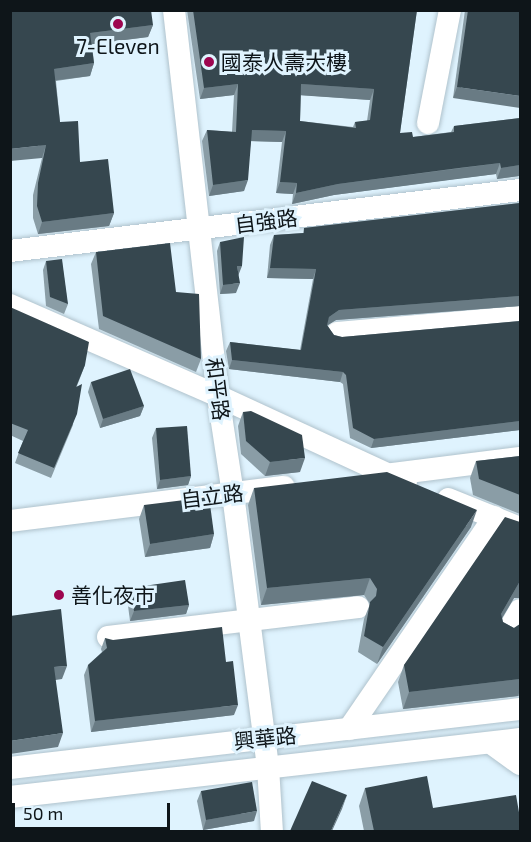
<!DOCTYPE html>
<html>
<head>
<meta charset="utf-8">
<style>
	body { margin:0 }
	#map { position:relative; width:531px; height:842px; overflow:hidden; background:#dff3fe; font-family:"Exo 2","Noto Sans TC",sans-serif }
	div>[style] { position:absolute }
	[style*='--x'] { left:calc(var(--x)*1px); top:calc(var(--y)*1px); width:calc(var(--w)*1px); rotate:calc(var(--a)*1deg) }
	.roads { filter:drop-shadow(0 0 2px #afc2cc) drop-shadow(0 0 2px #afc2cc) }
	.minor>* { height:22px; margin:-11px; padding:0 11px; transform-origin:11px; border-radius:11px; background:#fff }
	.wall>* { inset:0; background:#8a9da6 }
	.shaded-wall>* { inset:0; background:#697b84 }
	.building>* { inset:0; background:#36474f }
	.dots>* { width:16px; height:16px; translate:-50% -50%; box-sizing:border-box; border:3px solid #dff3fe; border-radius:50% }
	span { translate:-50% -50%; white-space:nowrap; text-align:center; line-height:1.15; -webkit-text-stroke:6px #dff3fe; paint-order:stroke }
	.poi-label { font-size:21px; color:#0e1519 }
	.left { translate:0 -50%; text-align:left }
	.street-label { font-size:21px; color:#0e1519 }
	.frame { position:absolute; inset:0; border:12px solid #0e1519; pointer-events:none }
	.scale { position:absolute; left:12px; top:803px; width:158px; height:27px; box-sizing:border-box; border:3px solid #0e1519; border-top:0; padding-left:8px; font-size:18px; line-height:21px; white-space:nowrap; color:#0e1519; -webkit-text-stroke:4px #dff3fe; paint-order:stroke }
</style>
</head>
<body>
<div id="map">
	<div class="roads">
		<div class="minor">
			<i style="--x:174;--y:10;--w:388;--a:83.5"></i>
			<i style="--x:218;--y:396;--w:99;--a:81.3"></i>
			<i style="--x:233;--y:494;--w:275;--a:82.7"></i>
			<i style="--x:268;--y:767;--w:65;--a:86.5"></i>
			<i style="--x:428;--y:123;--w:115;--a:-79"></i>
			<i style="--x:10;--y:251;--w:514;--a:-6.82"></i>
			<i style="--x:10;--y:305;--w:227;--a:23.6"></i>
			<i style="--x:218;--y:396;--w:207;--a:24.8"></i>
			<i style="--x:337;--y:333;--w:184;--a:-5"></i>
			<i style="--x:385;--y:475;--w:136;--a:-7.2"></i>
			<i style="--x:448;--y:499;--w:78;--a:21.9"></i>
			<i style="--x:10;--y:521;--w:276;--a:-7.1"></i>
			<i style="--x:508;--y:631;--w:24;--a:-60"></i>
			<i style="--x:108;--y:637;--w:252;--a:-6.8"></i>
			<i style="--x:349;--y:729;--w:257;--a:-55.6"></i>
			<i style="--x:491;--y:743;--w:36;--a:36"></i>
			<i style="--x:10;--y:768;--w:513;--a:-6.6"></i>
			<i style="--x:10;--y:797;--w:513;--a:-6.49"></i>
		</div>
	</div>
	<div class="wall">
		<i style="clip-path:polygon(evenodd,187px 10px,417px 10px,400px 133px,413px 137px,451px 132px,454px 126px,520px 118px,520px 173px,519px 176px,497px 179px,496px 174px,455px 179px,334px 195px,292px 204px,293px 194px,276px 193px,282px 142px,251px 141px,244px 191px,209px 196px,202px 141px,207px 130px,232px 132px,234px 95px,200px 99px,187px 10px,301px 95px,370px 100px,367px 121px,355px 122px,353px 127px,300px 121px,301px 95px)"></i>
		<i style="clip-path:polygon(465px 10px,520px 10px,453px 98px)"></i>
		<i style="clip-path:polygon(10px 12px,153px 25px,148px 37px,92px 44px,94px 63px,90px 76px,56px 81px,60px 122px,80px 162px,114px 213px,109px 226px,38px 234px,33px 218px,33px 195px,42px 158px)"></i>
		<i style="clip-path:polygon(520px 203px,520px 306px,336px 320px,327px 325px,334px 335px,342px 337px,520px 321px,520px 430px,371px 448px,350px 438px,343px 384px,340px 382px,229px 369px,226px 351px,230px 342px,300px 350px,313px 279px,267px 278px,270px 245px,274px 235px,303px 233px,304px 228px)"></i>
		<i style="clip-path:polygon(220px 242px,236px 293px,220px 294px,217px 251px)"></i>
		<i style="clip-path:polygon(96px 252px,201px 359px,196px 372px,99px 329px,91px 264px)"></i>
		<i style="clip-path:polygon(46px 261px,68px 304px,64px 314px,46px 306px,43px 270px)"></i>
		<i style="clip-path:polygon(10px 307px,85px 365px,77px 386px,73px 425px,51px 478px,15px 463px,23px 441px,10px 435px)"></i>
		<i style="clip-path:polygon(91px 382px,144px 406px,140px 416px,100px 428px,88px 392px)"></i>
		<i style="clip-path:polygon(243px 412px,300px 472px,265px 476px,241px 454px,238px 426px)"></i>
		<i style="clip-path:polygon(156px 428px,191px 476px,188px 485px,157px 489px,152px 438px)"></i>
		<i style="clip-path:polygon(520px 456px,520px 514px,473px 495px,470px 478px,476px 461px)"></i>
		<i style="clip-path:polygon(254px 488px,471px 527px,377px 664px,358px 652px,364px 619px,370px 604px,364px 595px,261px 605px,248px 505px)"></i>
		<i style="clip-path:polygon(144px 505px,214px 534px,210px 548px,145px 557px,139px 519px)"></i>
		<i style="clip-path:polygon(520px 522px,520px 598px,514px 598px,502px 618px,503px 622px,514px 628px,520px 624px,520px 696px,518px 696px,403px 709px,398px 682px,404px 665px)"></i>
		<i style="clip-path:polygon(130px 588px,189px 605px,186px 614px,130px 621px,127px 598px)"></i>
		<i style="clip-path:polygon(105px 638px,234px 715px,91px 732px,84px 675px,88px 665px,102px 652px,101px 649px)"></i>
		<i style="clip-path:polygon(365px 788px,433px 808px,520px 818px,520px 831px,364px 831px,359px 806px)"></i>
		<i style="clip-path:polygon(201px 791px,254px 821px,203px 830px,197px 801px)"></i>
	</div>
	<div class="shaded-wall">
		<i style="clip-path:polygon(153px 25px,148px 37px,86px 45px,90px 33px)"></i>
		<i style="clip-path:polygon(94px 63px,90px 76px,50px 81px,54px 69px)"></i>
		<i style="clip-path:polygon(238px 84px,234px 95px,200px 99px,204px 88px)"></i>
		<i style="clip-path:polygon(301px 84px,374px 89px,370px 100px,297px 95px)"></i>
		<i style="clip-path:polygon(457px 87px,520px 96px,520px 108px,453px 98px)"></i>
		<i style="clip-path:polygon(252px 130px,286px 131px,282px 142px,248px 141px)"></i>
		<i style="clip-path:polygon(46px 145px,42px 158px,10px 161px,10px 149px)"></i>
		<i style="clip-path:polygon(500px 163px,496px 174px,334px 195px,292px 204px,296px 193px,338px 184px)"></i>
		<i style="clip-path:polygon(520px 165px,520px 173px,519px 176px,497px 179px,501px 168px)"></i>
		<i style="clip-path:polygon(248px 180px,244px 191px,209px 196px,213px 185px)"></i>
		<i style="clip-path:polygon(280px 182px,297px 183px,293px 194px,276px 193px)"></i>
		<i style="clip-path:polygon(114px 213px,109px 226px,38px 234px,42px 222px)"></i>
		<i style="clip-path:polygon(237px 266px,242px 266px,238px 276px)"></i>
		<i style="clip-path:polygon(270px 268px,316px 269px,313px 279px,267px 278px)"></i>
		<i style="clip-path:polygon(240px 283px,236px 293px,220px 294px,223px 285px)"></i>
		<i style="clip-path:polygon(520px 296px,520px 306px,336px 320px,325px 327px,329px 317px,339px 310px)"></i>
		<i style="clip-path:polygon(232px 360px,343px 372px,340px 382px,229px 369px)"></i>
		<i style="clip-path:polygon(144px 406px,140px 416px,100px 428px,103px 419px)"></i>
		<i style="clip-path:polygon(520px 421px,520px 430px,371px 448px,374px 439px)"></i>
		<i style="clip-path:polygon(305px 458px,300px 472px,265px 476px,270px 462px)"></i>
		<i style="clip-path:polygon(191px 476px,188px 485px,157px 489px,160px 480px)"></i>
		<i style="clip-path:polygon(477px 510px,471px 527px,377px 664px,383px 647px)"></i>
		<i style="clip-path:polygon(214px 534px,210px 548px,145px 557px,150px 544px)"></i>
		<i style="clip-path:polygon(370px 578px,364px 595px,261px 605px,267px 588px)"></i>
		<i style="clip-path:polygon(520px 581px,520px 598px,514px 598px,495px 630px,501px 614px)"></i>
		<i style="clip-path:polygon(189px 605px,186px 614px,130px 621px,134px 611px)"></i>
		<i style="clip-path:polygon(67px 666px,62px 679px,49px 681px,54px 667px)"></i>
		<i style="clip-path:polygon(520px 679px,520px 690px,518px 696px,403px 709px,409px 692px)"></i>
		<i style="clip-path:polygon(238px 705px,234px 715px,91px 732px,95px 721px)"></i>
		<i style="clip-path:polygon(63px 733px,58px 747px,10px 754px,10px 741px)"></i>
		<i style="clip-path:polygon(347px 795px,342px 809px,332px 831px,331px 831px)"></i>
		<i style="clip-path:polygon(257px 811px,254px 821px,203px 830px,206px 820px)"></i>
	</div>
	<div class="building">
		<i style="clip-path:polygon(19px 10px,151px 10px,153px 25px,90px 33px,94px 63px,54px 69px,60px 122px,78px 121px,80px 162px,108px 159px,114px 213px,42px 222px,37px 206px,38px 183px,46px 145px,10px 149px,10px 12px)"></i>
		<i style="clip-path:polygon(evenodd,193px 10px,417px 10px,400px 133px,412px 132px,413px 137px,454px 132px,454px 126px,520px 118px,520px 165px,501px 168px,500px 163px,459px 168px,338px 184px,296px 193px,297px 183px,280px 182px,286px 131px,252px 130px,248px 180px,213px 185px,207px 130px,236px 132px,238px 84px,204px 88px,193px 10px,301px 84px,374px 89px,370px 120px,355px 122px,356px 128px,300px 121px,301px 84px)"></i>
		<i style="clip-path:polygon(468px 10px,520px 10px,520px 96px,457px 87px)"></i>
		<i style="clip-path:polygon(520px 203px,520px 296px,339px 310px,329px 317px,327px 325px,334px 335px,342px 337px,520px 321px,520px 421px,374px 439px,353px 428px,346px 375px,343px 372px,232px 360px,230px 342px,301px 350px,316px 269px,270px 268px,274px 235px,304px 233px,304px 228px)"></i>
		<i style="clip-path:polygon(244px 237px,242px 266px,237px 266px,240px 283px,223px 285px,220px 242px)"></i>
		<i style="clip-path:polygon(170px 243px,176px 292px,199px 294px,201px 359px,103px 316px,96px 252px)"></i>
		<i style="clip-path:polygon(62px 259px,68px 304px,50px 297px,46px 261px)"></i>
		<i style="clip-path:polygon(10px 307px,89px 342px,85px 365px,76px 387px,82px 384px,77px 414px,54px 468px,18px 453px,28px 430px,10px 423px)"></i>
		<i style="clip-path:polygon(130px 369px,144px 406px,103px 419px,91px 382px)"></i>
		<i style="clip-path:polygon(251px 411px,302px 435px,305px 458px,270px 462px,246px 441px,243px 412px)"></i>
		<i style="clip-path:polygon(187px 426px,191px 476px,160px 480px,156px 428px)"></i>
		<i style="clip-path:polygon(520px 456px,520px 495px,479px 479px,476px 461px)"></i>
		<i style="clip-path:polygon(387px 472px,477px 510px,383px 647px,364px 636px,370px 602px,376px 596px,377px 589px,370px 578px,267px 588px,254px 488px)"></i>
		<i style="clip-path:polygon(209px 497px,214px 534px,150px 544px,144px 505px)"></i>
		<i style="clip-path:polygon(505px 517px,520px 522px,520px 581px,501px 614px,503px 622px,514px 628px,520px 624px,520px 679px,409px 692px,404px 665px)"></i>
		<i style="clip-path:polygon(185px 580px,189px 605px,134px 611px,130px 588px)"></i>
		<i style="clip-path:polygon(61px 609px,67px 666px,54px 667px,63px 733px,10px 741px,10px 616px)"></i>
		<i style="clip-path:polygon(222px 627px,226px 662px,233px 661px,238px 705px,95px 721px,88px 665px,107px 648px,105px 638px,113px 640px)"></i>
		<i style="clip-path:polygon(427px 776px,433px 808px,516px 795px,520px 818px,520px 831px,374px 831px,365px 788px)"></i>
		<i style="clip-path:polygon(312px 781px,347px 795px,331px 831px,290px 831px)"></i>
		<i style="clip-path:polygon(252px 782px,257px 811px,206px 820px,201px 791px)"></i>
	</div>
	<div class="dots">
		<i style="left:118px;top:24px;background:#9d054f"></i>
		<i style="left:209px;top:62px;background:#9d054f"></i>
		<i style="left:59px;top:595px;background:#9d054f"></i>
	</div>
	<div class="poi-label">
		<span style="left:118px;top:46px">7-Eleven</span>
		<span class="left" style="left:221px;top:62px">國泰人壽大樓</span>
		<span class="left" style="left:71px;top:595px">善化夜市</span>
	</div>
	<div class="street-label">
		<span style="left:266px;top:221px;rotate:-7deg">自強路</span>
		<span style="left:218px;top:389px;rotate:83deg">和平路</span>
		<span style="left:212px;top:496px;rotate:-7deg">自立路</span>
		<span style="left:265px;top:738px;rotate:-6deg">興華路</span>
	</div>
	<div class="frame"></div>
	<div class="scale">50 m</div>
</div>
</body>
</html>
